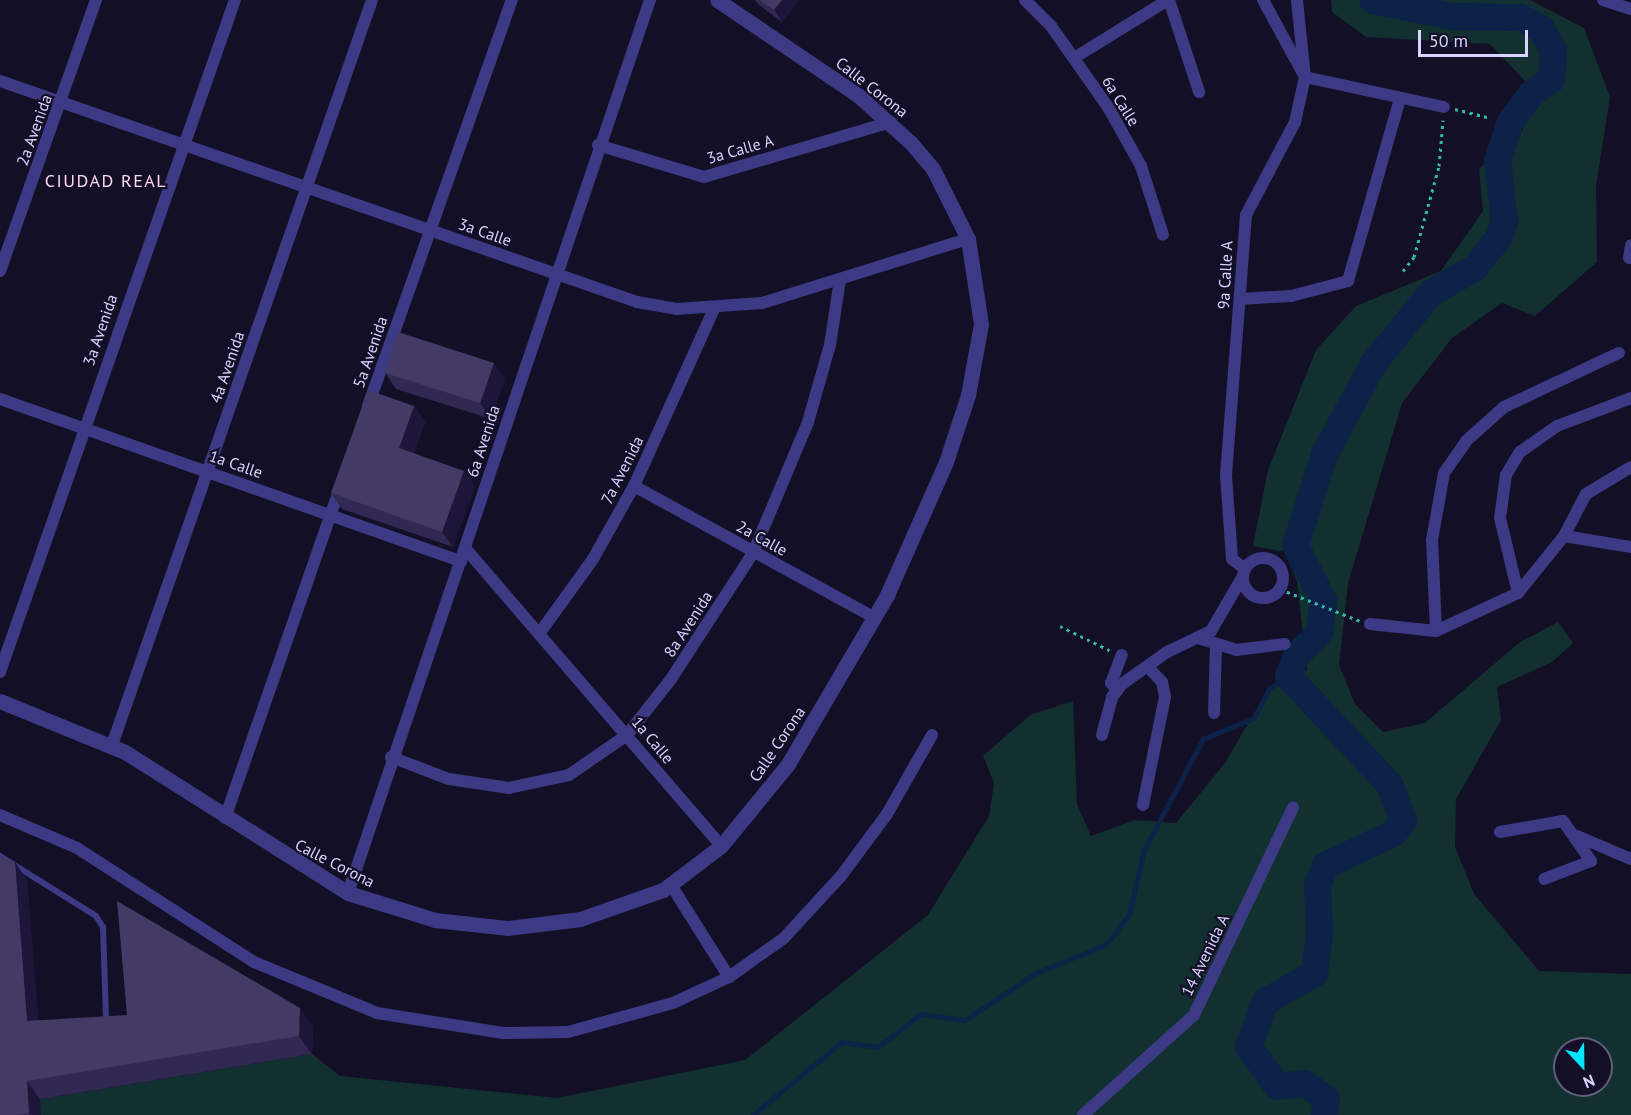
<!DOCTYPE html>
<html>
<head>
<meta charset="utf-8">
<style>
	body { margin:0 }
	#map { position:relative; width:1631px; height:1115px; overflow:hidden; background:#130f26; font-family:"PT Sans",sans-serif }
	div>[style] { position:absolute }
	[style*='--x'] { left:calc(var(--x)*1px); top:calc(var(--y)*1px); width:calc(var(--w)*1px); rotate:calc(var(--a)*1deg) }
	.green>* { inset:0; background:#12302f }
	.stream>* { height:4.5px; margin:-2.25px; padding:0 2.25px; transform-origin:2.25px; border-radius:2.25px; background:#0c2248 }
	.river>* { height:27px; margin:-13.5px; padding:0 13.5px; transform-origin:13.5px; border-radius:13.5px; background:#0c2248 }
	.path>* { height:3px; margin-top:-1.5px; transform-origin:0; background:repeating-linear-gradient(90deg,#2fb8b0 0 3px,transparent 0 7.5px) }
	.service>* { height:6px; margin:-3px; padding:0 3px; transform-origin:3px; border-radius:3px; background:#3d3a85 }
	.minor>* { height:12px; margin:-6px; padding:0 6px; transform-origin:6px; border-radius:6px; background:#3d3a85 }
	.minor>.ring { margin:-6px; padding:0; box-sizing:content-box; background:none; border:12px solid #3d3a85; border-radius:50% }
	.tertiary>* { height:15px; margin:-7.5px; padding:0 7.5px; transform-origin:7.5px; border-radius:7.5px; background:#3d3a85 }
	.wall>* { inset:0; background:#312854 }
	.shaded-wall>* { inset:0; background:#1d163a }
	.building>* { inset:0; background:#433a66 }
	span { translate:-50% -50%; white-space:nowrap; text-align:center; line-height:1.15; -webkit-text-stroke:4.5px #130f26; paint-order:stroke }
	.street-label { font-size:16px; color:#d9d4ff }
	.neighbourhood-label { font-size:18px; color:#ffd6f0; letter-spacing:1.5px }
	.north { position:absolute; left:1553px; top:1037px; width:60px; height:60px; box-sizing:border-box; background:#130f26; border:2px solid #625e7d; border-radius:50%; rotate:158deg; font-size:16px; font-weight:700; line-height:24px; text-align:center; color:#d9d4ff }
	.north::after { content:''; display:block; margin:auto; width:21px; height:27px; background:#00e5ff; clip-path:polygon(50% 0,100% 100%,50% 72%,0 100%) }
	.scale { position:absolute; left:1418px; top:30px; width:110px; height:27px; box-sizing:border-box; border:3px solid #d9d4ff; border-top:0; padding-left:8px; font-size:18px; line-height:21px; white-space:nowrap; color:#d9d4ff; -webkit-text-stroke:4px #130f26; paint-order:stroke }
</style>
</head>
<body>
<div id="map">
	<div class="green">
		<i style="clip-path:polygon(evenodd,1331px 0,1530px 0,1584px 28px,1610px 97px,1596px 186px,1597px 262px,1535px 316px,1502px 303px,1452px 338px,1402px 403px,1348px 583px,1339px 665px,1355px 704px,1383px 732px,1425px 723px,1520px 642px,1558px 622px,1573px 643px,1552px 662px,1497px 687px,1501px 720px,1456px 799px,1455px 847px,1474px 894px,1539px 971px,1631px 974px,1631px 1115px,41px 1115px,40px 1099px,312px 1054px,340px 1076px,557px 1098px,745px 1060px,928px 915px,989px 816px,994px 783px,983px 756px,1030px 715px,1073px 701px,1077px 804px,1091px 836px,1135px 820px,1176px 823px,1225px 763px,1267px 691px,1307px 670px,1297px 582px,1285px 552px,1253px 546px,1268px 470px,1316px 350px,1356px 306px,1441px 271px,1483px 211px,1479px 169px,1523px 130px,1525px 81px,1490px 44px,1366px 37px,1332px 12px,1331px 0,1565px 1049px,1601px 1049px,1601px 1085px,1565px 1085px,1565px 1049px)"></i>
	</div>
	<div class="stream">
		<i style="--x:753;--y:1115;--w:115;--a:-39.4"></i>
		<i style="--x:842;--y:1042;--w:36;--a:8"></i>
		<i style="--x:878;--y:1047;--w:54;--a:-37.5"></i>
		<i style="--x:921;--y:1014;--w:44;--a:7.8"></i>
		<i style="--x:965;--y:1020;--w:85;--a:-33.5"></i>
		<i style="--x:1036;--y:973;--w:77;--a:-22.2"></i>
		<i style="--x:1107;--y:944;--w:36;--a:-53"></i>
		<i style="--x:1129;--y:915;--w:67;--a:-77"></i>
		<i style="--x:1144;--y:850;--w:126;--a:-62"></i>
		<i style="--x:1203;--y:739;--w:55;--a:-22.4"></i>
		<i style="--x:1254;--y:718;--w:33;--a:-63"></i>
		<i style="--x:1269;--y:689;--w:23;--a:-34"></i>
	</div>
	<div class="river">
		<i style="--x:1324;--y:1115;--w:17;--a:-83"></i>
		<i style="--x:1326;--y:1098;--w:27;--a:-146"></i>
		<i style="--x:1304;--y:1083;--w:27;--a:174"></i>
		<i style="--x:1277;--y:1086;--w:49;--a:-125.9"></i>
		<i style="--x:1248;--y:1046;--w:48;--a:-69.3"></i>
		<i style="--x:1265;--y:1001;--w:56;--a:-29.7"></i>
		<i style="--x:1314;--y:973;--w:38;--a:-83"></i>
		<i style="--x:1319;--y:935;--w:51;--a:-92.2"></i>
		<i style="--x:1317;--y:884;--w:21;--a:-67"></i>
		<i style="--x:1325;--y:865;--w:75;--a:-25.2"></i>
		<i style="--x:1393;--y:833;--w:16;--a:-52"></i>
		<i style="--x:1403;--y:820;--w:39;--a:-111"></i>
		<i style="--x:1389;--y:784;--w:148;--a:-133.1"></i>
		<i style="--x:1288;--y:676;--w:22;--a:-69"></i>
		<i style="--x:1296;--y:655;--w:33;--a:-45"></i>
		<i style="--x:1319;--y:632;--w:32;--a:-83"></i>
		<i style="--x:1323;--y:600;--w:62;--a:-117"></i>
		<i style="--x:1295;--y:545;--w:96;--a:-72.3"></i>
		<i style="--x:1324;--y:454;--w:103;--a:-61.7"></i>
		<i style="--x:1373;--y:363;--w:90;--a:-50.8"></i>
		<i style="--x:1430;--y:293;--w:52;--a:-30"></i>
		<i style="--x:1475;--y:267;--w:37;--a:-52"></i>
		<i style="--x:1498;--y:238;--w:18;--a:-71"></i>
		<i style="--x:1504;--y:221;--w:61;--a:-96.5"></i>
		<i style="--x:1497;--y:160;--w:41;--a:-71.6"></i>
		<i style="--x:1510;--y:121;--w:34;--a:-53"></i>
		<i style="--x:1530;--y:94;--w:26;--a:-36"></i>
		<i style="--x:1551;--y:79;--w:29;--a:-86"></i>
		<i style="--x:1553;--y:50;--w:25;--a:-119"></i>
		<i style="--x:1541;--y:28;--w:24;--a:-152"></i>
		<i style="--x:1520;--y:17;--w:68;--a:-179.2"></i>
		<i style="--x:1452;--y:16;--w:81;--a:-168.6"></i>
	</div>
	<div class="path">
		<i style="--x:1455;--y:109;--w:34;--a:14"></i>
		<i style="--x:1403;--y:271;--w:18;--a:-52"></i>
		<i style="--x:1414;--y:257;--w:94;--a:-74.6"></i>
		<i style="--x:1439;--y:166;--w:46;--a:-85"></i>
		<i style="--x:1280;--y:589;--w:86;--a:21.8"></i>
		<i style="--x:1060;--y:626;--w:55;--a:26.1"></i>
	</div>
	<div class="service">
		<i style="--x:0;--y:856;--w:113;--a:32"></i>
		<i style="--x:96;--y:916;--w:13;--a:58"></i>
		<i style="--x:103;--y:927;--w:89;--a:88.1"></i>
	</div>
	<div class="minor">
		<i style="--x:1025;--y:0;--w:37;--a:45"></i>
		<i style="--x:1051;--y:26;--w:99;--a:54.9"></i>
		<i style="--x:1108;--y:107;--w:68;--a:60.8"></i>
		<i style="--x:1141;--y:166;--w:72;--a:72.3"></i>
		<i style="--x:1169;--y:0;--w:97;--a:71.9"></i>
		<i style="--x:1603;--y:0;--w:29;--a:18"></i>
		<i style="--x:1297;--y:1;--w:76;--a:84"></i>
		<i style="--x:1305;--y:77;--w:142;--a:12.2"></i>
		<i style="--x:1074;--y:58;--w:110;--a:-31.7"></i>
		<i style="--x:0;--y:81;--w:674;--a:19.13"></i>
		<i style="--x:637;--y:302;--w:40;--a:10"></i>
		<i style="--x:676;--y:309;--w:86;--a:-4"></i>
		<i style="--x:762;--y:303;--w:216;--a:-17.3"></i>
		<i style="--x:598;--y:145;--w:111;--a:16.8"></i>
		<i style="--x:704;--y:177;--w:195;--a:-16.4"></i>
		<i style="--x:1629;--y:258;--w:13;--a:-81"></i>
		<i style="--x:0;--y:271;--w:288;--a:-70.5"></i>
		<i style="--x:1240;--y:299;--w:51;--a:-3.4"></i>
		<i style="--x:1291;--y:296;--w:59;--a:-14.7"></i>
		<i style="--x:1348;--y:281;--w:190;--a:-74.1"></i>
		<i style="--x:0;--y:399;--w:489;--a:19.4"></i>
		<i style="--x:368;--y:406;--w:431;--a:-70.5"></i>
		<i style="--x:634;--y:486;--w:275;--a:28.7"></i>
		<i style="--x:1564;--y:536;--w:68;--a:9.3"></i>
		<i style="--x:465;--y:548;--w:393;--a:49.3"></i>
		<i class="ring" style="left:1243px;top:558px;width:28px;height:28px"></i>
		<i style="--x:1245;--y:569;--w:16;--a:-142"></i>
		<i style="--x:1232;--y:559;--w:84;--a:-94.1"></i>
		<i style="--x:1226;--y:475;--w:261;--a:-85.6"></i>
		<i style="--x:1246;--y:215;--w:105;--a:-62.2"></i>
		<i style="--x:1295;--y:122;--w:46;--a:-77.5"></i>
		<i style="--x:1305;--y:77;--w:88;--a:-118.6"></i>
		<i style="--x:1518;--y:593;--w:77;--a:-103.5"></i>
		<i style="--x:1500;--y:518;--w:43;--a:-82.1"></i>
		<i style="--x:1506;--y:475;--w:27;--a:-59"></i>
		<i style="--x:1520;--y:452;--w:45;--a:-35.1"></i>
		<i style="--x:1557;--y:426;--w:79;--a:-20.7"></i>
		<i style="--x:1370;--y:624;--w:66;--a:6.1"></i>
		<i style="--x:1436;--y:631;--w:90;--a:-24.9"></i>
		<i style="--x:1518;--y:593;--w:73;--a:-51.1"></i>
		<i style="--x:1564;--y:536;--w:47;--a:-62.4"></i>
		<i style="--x:1586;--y:494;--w:52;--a:-31"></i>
		<i style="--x:1436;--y:631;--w:91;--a:-92.5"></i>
		<i style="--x:1432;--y:540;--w:68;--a:-79.8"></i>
		<i style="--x:1444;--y:473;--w:39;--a:-55"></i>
		<i style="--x:1466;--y:441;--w:51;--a:-41.8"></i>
		<i style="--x:1504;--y:407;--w:127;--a:-25.2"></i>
		<i style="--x:539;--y:634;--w:92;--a:-54.2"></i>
		<i style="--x:593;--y:559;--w:84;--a:-60.7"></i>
		<i style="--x:634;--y:486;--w:194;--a:-65.7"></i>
		<i style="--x:1201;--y:639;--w:37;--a:17"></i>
		<i style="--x:1236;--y:650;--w:49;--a:-7"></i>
		<i style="--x:0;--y:672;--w:712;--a:-70.73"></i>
		<i style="--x:1117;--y:691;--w:10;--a:-127"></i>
		<i style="--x:1111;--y:683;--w:30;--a:-69"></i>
		<i style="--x:1214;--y:713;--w:66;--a:-88.3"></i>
		<i style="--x:1102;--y:735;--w:39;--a:-75"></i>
		<i style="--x:1112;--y:697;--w:16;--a:-52"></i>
		<i style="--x:1122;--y:684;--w:55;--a:-35.4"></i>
		<i style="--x:1167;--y:652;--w:49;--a:-25.5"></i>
		<i style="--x:1211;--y:631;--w:64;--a:-59.8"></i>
		<i style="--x:112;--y:745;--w:789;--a:-70.76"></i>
		<i style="--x:391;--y:757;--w:62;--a:20.8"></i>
		<i style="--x:449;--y:779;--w:61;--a:8.5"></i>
		<i style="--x:509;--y:788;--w:61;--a:-12.2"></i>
		<i style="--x:569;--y:775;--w:70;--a:-34.6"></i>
		<i style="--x:627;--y:735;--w:71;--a:-51.8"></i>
		<i style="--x:671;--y:679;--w:150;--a:-56.9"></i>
		<i style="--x:753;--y:553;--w:142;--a:-67.2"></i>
		<i style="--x:808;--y:422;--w:80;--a:-74.1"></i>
		<i style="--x:830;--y:345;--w:66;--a:-81.3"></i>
		<i style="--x:1143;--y:805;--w:110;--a:-78.5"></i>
		<i style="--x:1165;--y:697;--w:15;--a:-101"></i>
		<i style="--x:1162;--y:682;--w:19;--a:-133"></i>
		<i style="--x:0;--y:815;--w:84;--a:23.2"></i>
		<i style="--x:77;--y:848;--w:211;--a:32.8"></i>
		<i style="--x:254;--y:962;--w:133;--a:22.5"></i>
		<i style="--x:377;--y:1013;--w:128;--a:9"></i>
		<i style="--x:503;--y:1033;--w:65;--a:-0.9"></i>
		<i style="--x:568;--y:1032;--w:109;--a:-15.4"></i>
		<i style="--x:673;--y:1003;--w:62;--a:-24.9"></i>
		<i style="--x:729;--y:977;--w:67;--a:-35.3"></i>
		<i style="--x:784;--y:938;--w:84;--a:-47.4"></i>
		<i style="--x:841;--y:876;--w:77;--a:-53.4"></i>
		<i style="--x:887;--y:814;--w:91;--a:-60.3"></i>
		<i style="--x:225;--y:818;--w:353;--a:-70.8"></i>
		<i style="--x:1500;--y:832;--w:64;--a:-9.9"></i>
		<i style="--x:1563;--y:821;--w:49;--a:55"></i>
		<i style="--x:1591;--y:861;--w:50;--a:159"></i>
		<i style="--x:1577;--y:836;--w:59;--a:23.1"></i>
		<i style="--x:671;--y:885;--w:109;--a:57.8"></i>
		<i style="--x:348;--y:893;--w:943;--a:-71.32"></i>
		<i style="--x:1083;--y:1115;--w:149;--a:-42"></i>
		<i style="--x:1194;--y:1015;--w:230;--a:-64.5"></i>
	</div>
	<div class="tertiary">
		<i style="--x:0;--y:701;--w:135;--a:22.2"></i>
		<i style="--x:125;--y:752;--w:264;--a:32.3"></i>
		<i style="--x:348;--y:893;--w:91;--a:17.2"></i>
		<i style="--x:435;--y:920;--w:72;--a:6.3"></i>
		<i style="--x:507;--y:928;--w:74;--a:-7"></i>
		<i style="--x:580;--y:919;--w:88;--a:-19.3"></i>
		<i style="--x:663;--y:890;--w:73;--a:-37.2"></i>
		<i style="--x:721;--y:846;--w:106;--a:-50.7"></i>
		<i style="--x:788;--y:764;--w:196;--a:-59.6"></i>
		<i style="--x:887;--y:595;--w:145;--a:-66.1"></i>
		<i style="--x:946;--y:462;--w:71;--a:-71.8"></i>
		<i style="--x:968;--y:395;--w:72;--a:-79.6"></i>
		<i style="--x:981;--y:324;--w:86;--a:-98.7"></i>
		<i style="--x:968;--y:239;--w:78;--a:-116.6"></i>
		<i style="--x:933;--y:169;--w:34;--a:-130"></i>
		<i style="--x:911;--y:143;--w:70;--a:-137.9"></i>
		<i style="--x:859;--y:96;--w:171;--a:-145.9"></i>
	</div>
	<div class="wall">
		<i style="clip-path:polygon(755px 0,799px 0,782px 22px,759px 5px)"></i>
		<i style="clip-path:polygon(385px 373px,505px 378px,491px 419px,396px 389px)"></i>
		<i style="clip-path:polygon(414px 406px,425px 422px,414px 453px,475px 486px,453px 547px,342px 509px,331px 493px)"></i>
		<i style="clip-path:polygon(15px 862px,27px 880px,38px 1021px,313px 1026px,312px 1054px,40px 1099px,41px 1115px,0 1115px)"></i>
	</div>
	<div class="shaded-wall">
		<i style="clip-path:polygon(782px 0,799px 0,782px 22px,774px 10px)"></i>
		<i style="clip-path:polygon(494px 363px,505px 378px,491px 419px,480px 403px)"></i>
		<i style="clip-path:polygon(414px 406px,425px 422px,410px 464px,399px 448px)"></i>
		<i style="clip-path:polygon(464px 471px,475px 486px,453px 547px,442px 532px)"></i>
		<i style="clip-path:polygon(15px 862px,27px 880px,40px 1039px,27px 1021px)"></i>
		<i style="clip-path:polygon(300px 1008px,313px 1026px,312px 1054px,299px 1036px)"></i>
		<i style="clip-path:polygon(27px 1081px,40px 1099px,41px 1115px,30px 1115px,29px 1113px)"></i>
	</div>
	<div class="building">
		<i style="clip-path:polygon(760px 0,782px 0,774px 10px)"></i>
		<i style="clip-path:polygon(398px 332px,494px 363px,480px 403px,385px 373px)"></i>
		<i style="clip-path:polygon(368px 390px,414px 406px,399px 448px,464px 471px,442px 532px,331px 493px)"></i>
		<i style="clip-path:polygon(0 857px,15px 862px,27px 1021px,127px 1015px,117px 901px,300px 1008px,299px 1036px,27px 1081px,29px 1113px,18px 1115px,0 1115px)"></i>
	</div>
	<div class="street-label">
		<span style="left:872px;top:87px;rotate:38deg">Calle Corona</span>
		<span style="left:1121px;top:101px;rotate:58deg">6a Calle</span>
		<span style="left:34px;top:130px;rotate:-70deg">2a Avenida</span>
		<span style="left:740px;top:149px;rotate:-16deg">3a Calle A</span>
		<span style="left:485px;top:232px;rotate:19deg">3a Calle</span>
		<span style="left:1225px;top:275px;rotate:-87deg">9a Calle A</span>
		<span style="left:100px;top:330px;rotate:-71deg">3a Avenida</span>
		<span style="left:370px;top:352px;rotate:-71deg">5a Avenida</span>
		<span style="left:227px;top:367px;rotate:-71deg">4a Avenida</span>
		<span style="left:483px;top:441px;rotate:-72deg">6a Avenida</span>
		<span style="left:236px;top:464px;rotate:19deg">1a Calle</span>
		<span style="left:622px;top:470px;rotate:-63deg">7a Avenida</span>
		<span style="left:762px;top:538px;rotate:29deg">2a Calle</span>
		<span style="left:688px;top:624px;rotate:-57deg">8a Avenida</span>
		<span style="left:653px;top:740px;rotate:50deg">1a Calle</span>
		<span style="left:777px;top:744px;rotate:-56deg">Calle Corona</span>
		<span style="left:335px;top:863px;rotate:27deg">Calle Corona</span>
		<span style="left:1205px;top:955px;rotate:-64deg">14 Avenida A</span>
	</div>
	<div class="neighbourhood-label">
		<span style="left:106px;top:181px">CIUDAD REAL</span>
	</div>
	<div class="north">N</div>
	<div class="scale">50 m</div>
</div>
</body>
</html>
